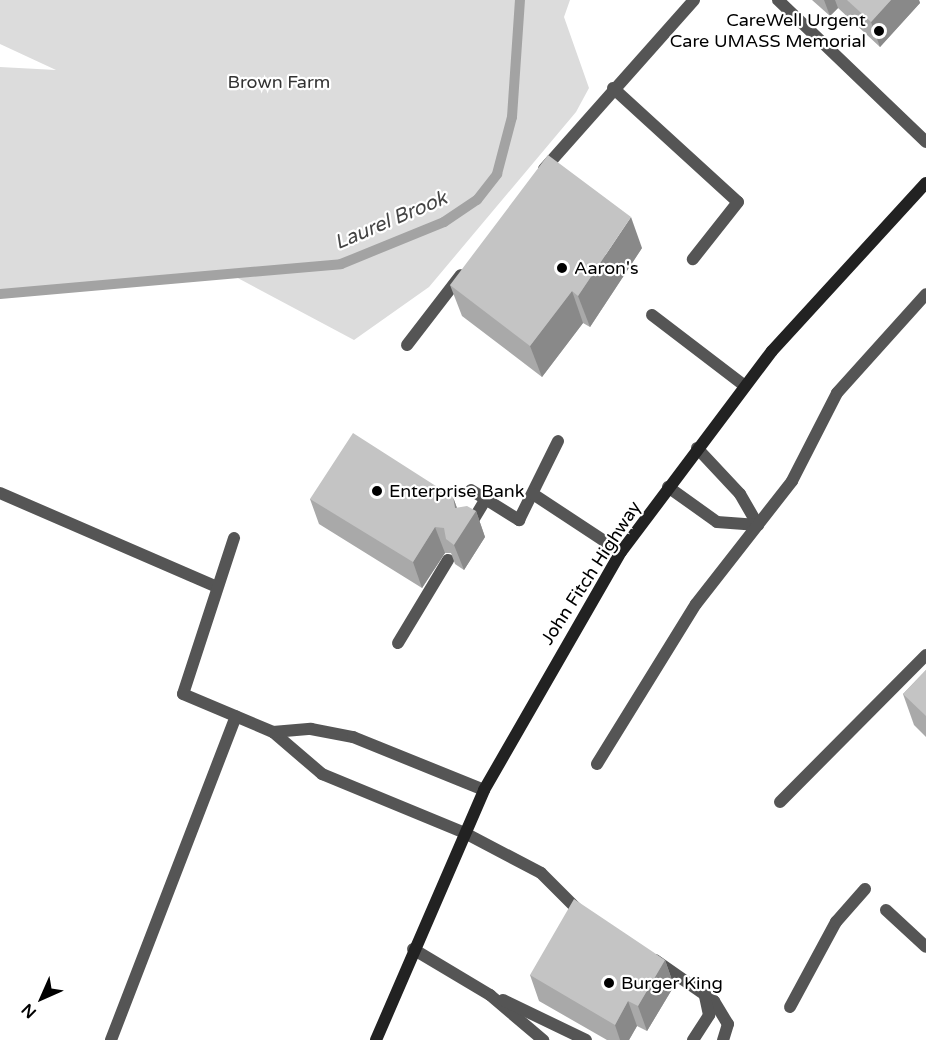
<!DOCTYPE html>
<html>
<head>
<meta charset="utf-8">
<style>
	body { margin:0 }
	#map { position:relative; width:926px; height:1040px; overflow:hidden; background:#fff; font-family:"Varela Round",sans-serif }
	div>[style] { position:absolute }
	[style*='--x'] { left:calc(var(--x)*1px); top:calc(var(--y)*1px); width:calc(var(--w)*1px); rotate:calc(var(--a)*1deg) }
	.green>* { inset:0; background:#dcdcdc }
	.stream>* { height:10px; margin:-5px; padding:0 5px; transform-origin:5px; border-radius:5px; background:#a3a3a3 }
	.service>* { height:12px; margin:-6px; padding:0 6px; transform-origin:6px; border-radius:6px; background:#555 }
	.secondary>* { height:12px; margin:-6px; padding:0 6px; transform-origin:6px; border-radius:6px; background:#222 }
	.wall>* { inset:0; background:#a9a9a9 }
	.shaded-wall>* { inset:0; background:#898989 }
	.building>* { inset:0; background:#c4c4c4 }
	.dots>* { width:16px; height:16px; translate:-50% -50%; box-sizing:border-box; border:3px solid #fff; border-radius:50% }
	span { translate:-50% -50%; white-space:nowrap; text-align:center; line-height:1.15; -webkit-text-stroke:4.5px #fff; paint-order:stroke }
	.poi-label { font-size:18px; color:#000 }
	.right { translate:-100% -50%; text-align:right }
	.left { translate:0 -50%; text-align:left }
	.park-label { font-size:18px; color:#333 }
	.street-label { font-size:18px; color:#000 }
	.water-label { font-size:20px; color:#444; font-style:italic }
	.north { position:absolute; left:12px; top:968px; width:60px; height:60px; -webkit-text-stroke:4px #fff; paint-order:stroke; rotate:225deg; font-size:16px; font-weight:700; line-height:24px; text-align:center; color:#000 }
	.north::after { content:''; display:block; margin:auto; width:21px; height:27px; background:#000; clip-path:polygon(50% 0,100% 100%,50% 72%,0 100%) }
</style>
</head>
<body>
<div id="map">
	<div class="green">
		<i style="clip-path:polygon(0 0,570px 0,564px 17px,589px 88px,576px 112px,429px 287px,354px 340px,234px 276px,0 294px,0 67px,56px 70px,0 44px)"></i>
	</div>
	<div class="stream">
		<i style="--x:0;--y:294;--w:342;--a:-5"></i>
		<i style="--x:341;--y:264;--w:111;--a:-22.2"></i>
		<i style="--x:444;--y:222;--w:40;--a:-34"></i>
		<i style="--x:477;--y:200;--w:33;--a:-52"></i>
		<i style="--x:497;--y:174;--w:59;--a:-75.3"></i>
		<i style="--x:512;--y:117;--w:117;--a:-86.1"></i>
	</div>
	<div class="service">
		<i style="--x:778;--y:0;--w:205;--a:43.8"></i>
		<i style="--x:613;--y:88;--w:169;--a:42.4"></i>
		<i style="--x:738;--y:202;--w:73;--a:128.3"></i>
		<i style="--x:544;--y:169;--w:226;--a:-48.4"></i>
		<i style="--x:652;--y:315;--w:117;--a:37.4"></i>
		<i style="--x:407;--y:345;--w:88;--a:-52.4"></i>
		<i style="--x:697;--y:448;--w:63;--a:46.9"></i>
		<i style="--x:740;--y:494;--w:36;--a:60"></i>
		<i style="--x:668;--y:487;--w:60;--a:35.5"></i>
		<i style="--x:717;--y:522;--w:41;--a:4.2"></i>
		<i style="--x:471;--y:490;--w:57;--a:32"></i>
		<i style="--x:519;--y:520;--w:88;--a:-63.7"></i>
		<i style="--x:0;--y:493;--w:234;--a:23.4"></i>
		<i style="--x:533;--y:494;--w:105;--a:33.4"></i>
		<i style="--x:469;--y:527;--w:33;--a:-59"></i>
		<i style="--x:234;--y:538;--w:164;--a:108.1"></i>
		<i style="--x:183;--y:694;--w:98;--a:22.9"></i>
		<i style="--x:273;--y:732;--w:65;--a:40.6"></i>
		<i style="--x:322;--y:774;--w:152;--a:22.4"></i>
		<i style="--x:463;--y:832;--w:88;--a:27.7"></i>
		<i style="--x:541;--y:873;--w:58;--a:45"></i>
		<i style="--x:398;--y:643;--w:97;--a:-58.9"></i>
		<i style="--x:273;--y:732;--w:38;--a:-5"></i>
		<i style="--x:311;--y:729;--w:43;--a:10.8"></i>
		<i style="--x:353;--y:737;--w:141;--a:22"></i>
		<i style="--x:597;--y:764;--w:188;--a:-58.3"></i>
		<i style="--x:696;--y:604;--w:156;--a:-52"></i>
		<i style="--x:792;--y:481;--w:99;--a:-62.9"></i>
		<i style="--x:837;--y:393;--w:133;--a:-48"></i>
		<i style="--x:780;--y:802;--w:207;--a:-45.2"></i>
		<i style="--x:886;--y:910;--w:54;--a:42.8"></i>
		<i style="--x:413;--y:949;--w:90;--a:30.9"></i>
		<i style="--x:490;--y:995;--w:70;--a:40.3"></i>
		<i style="--x:655;--y:960;--w:72;--a:34.8"></i>
		<i style="--x:714;--y:1001;--w:27;--a:59"></i>
		<i style="--x:728;--y:1024;--w:17;--a:107"></i>
		<i style="--x:503;--y:1000;--w:92;--a:25.7"></i>
		<i style="--x:790;--y:1007;--w:97;--a:-61.6"></i>
		<i style="--x:836;--y:922;--w:44;--a:-48.7"></i>
		<i style="--x:111;--y:1040;--w:347;--a:-68.9"></i>
		<i style="--x:693;--y:1040;--w:30;--a:-57"></i>
		<i style="--x:709;--y:1015;--w:19;--a:-102"></i>
	</div>
	<div class="secondary">
		<i style="--x:376;--y:1040;--w:272;--a:-66.6"></i>
		<i style="--x:484;--y:790;--w:275;--a:-60.1"></i>
		<i style="--x:621;--y:552;--w:251;--a:-53.1"></i>
		<i style="--x:772;--y:351;--w:228;--a:-47.5"></i>
	</div>
	<div class="wall">
		<i style="clip-path:polygon(812px 0,919px 0,920px 3px,880px 47px,838px 8px,830px 16px)"></i>
		<i style="clip-path:polygon(642px 248px,590px 327px,583px 323px,542px 377px,462px 316px,450px 285px)"></i>
		<i style="clip-path:polygon(453px 497px,457px 508px,476px 511px,485px 537px,464px 570px,455px 564px,451px 553px,445px 553px,422px 588px,319px 524px,310px 499px)"></i>
		<i style="clip-path:polygon(926px 670px,926px 737px,914px 725px,903px 694px)"></i>
		<i style="clip-path:polygon(665px 960px,674px 986px,647px 1031px,637px 1026px,629px 1040px,607px 1040px,539px 1001px,530px 975px)"></i>
	</div>
	<div class="shaded-wall">
		<i style="clip-path:polygon(824px 0,835px 0,838px 8px,830px 16px)"></i>
		<i style="clip-path:polygon(891px 0,919px 0,920px 3px,880px 47px,871px 22px)"></i>
		<i style="clip-path:polygon(631px 217px,642px 248px,590px 327px,578px 296px)"></i>
		<i style="clip-path:polygon(572px 291px,583px 323px,542px 377px,530px 346px)"></i>
		<i style="clip-path:polygon(453px 497px,462px 522px,476px 511px,485px 537px,464px 570px,454px 545px,455px 508px)"></i>
		<i style="clip-path:polygon(435px 527px,445px 553px,422px 588px,413px 562px)"></i>
		<i style="clip-path:polygon(665px 960px,674px 986px,647px 1031px,638px 1006px)"></i>
		<i style="clip-path:polygon(628px 1001px,637px 1026px,629px 1040px,620px 1040px,615px 1025px)"></i>
	</div>
	<div class="building">
		<i style="clip-path:polygon(847px 0,891px 0,871px 22px)"></i>
		<i style="clip-path:polygon(548px 155px,631px 217px,578px 296px,572px 291px,530px 346px,450px 285px)"></i>
		<i style="clip-path:polygon(353px 433px,453px 497px,455px 508px,467px 506px,476px 511px,454px 545px,446px 539px,444px 528px,435px 527px,413px 562px,310px 499px)"></i>
		<i style="clip-path:polygon(926px 670px,926px 716px,903px 694px)"></i>
		<i style="clip-path:polygon(574px 899px,665px 960px,638px 1006px,628px 1001px,615px 1025px,530px 975px)"></i>
	</div>
	<div class="dots">
		<i style="left:879px;top:31px;background:#000"></i>
		<i style="left:562px;top:268px;background:#000"></i>
		<i style="left:377px;top:491px;background:#000"></i>
		<i style="left:609px;top:983px;background:#000"></i>
	</div>
	<div class="poi-label">
		<span class="right" style="left:866px;top:31px">CareWell Urgent<br>Care UMASS Memorial</span>
		<span class="left" style="left:574px;top:268px">Aaron's</span>
		<span class="left" style="left:389px;top:491px">Enterprise Bank</span>
		<span class="left" style="left:621px;top:983px">Burger King</span>
	</div>
	<div class="park-label">
		<span style="left:279px;top:82px">Brown Farm</span>
	</div>
	<div class="street-label">
		<span style="left:591px;top:573px;rotate:-57deg">John Fitch Highway</span>
	</div>
	<div class="water-label">
		<span style="left:391px;top:221px;rotate:-23deg">Laurel Brook</span>
	</div>
	<div class="north">N</div>
</div>
</body>
</html>
